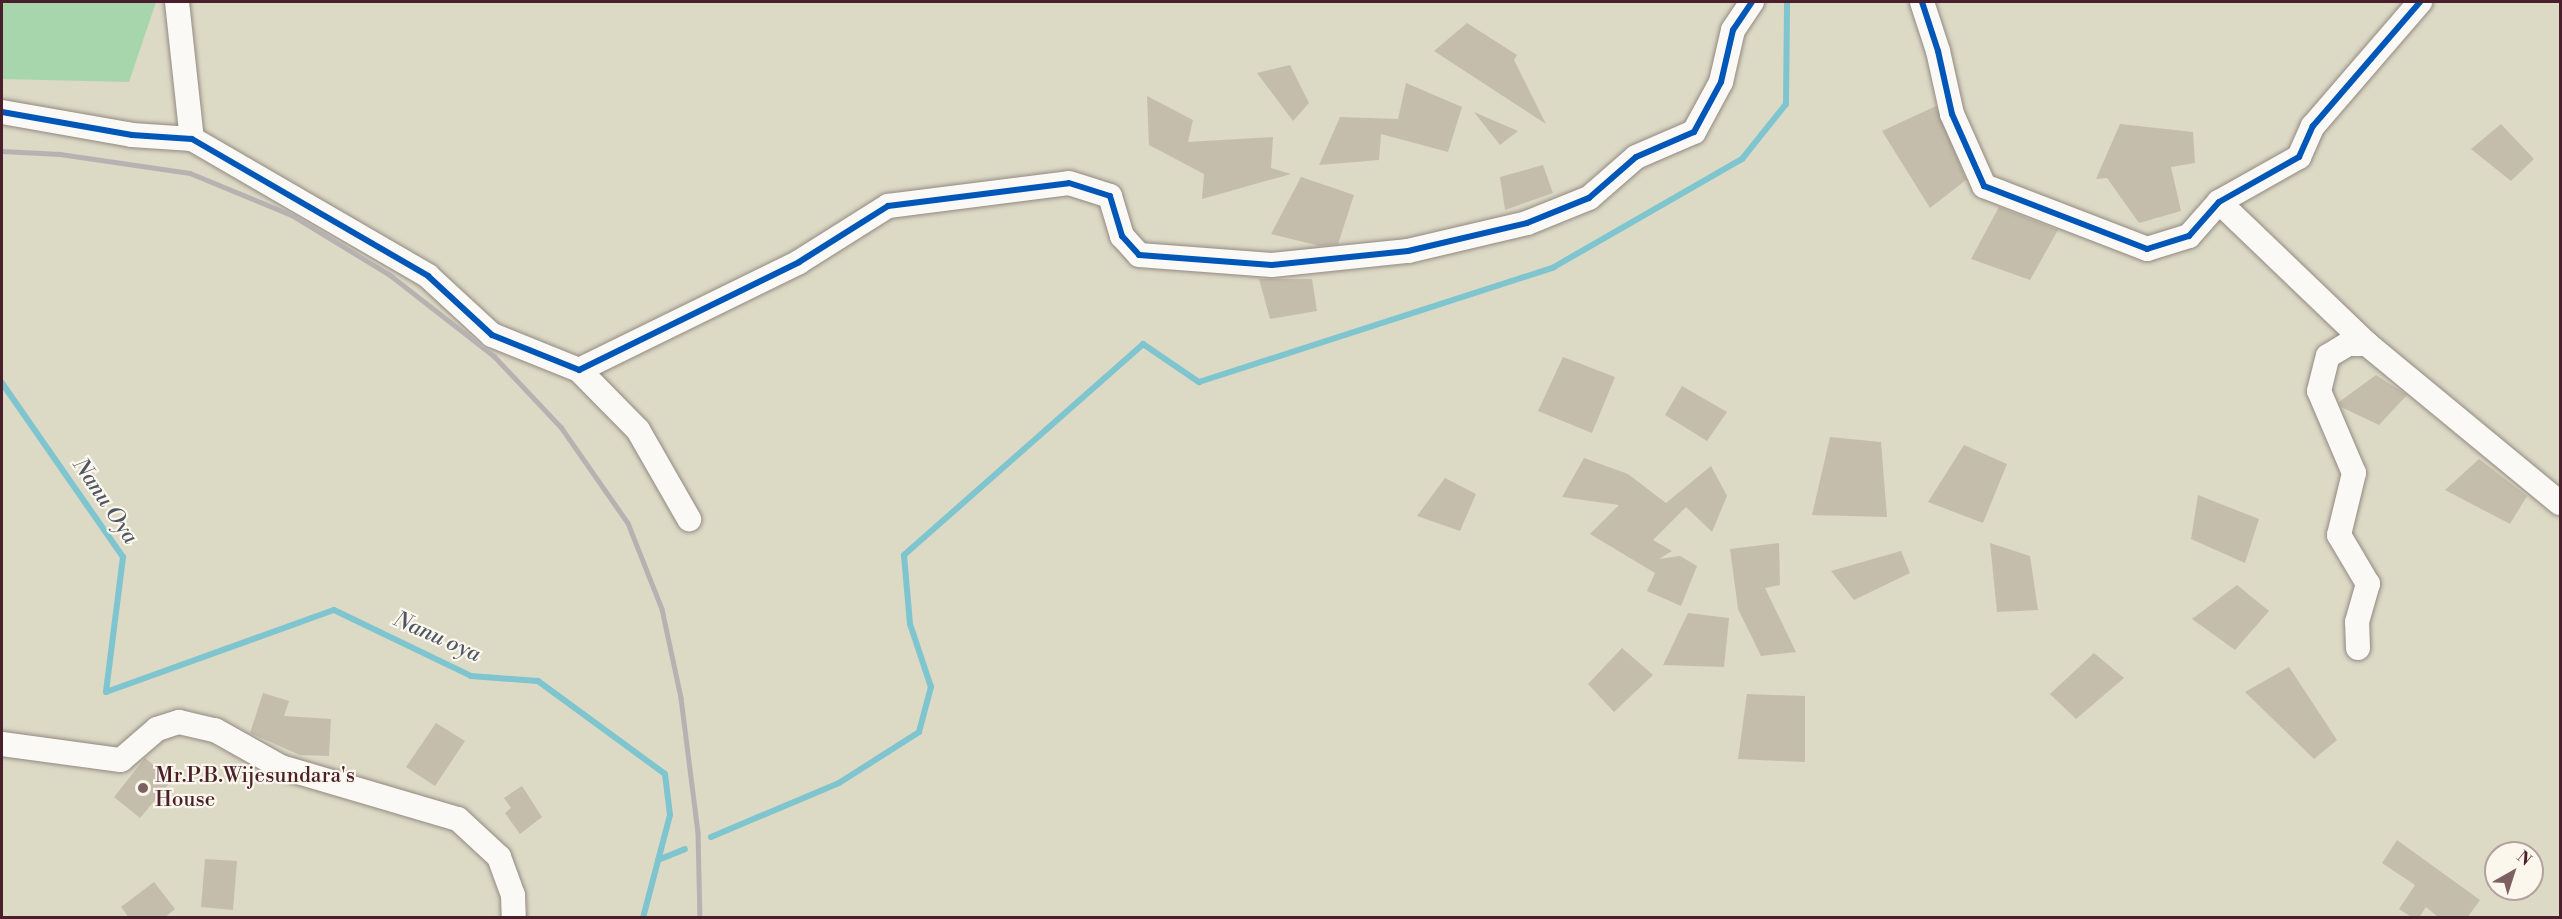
<!DOCTYPE html>
<html>
<head>
<meta charset="utf-8">
<style>
	body { margin:0 }
	#map { position:relative; width:2562px; height:919px; overflow:hidden; background:#dcd9c5; font-family:"Libre Bodoni",serif }
	div>[style] { position:absolute }
	[style*='--x'] { left:calc(var(--x)*1px); top:calc(var(--y)*1px); width:calc(var(--w)*1px); rotate:calc(var(--a)*1deg) }
	.green>* { inset:0; background:#a8d6ac }
	.stream>* { height:6px; margin:-3px; padding:0 3px; transform-origin:3px; border-radius:3px; background:#7ec5cf }
	.building>* { inset:0; background:#c5bdab }
	.roads { filter:drop-shadow(0 0 2px #928981) drop-shadow(0 0 2px #928981) }
	.minor>* { height:24px; margin:-12px; padding:0 12px; transform-origin:12px; border-radius:12px; background:#faf9f6 }
	.rail>* { height:4.5px; margin:-2.25px; padding:0 2.25px; transform-origin:2.25px; border-radius:2.25px; background:#b7b2b1 }
	.cycleway>* { height:6px; margin:-3px; padding:0 3px; transform-origin:3px; border-radius:3px; background:#0057b8 }
	.dots>* { width:16px; height:16px; translate:-50% -50%; box-sizing:border-box; border:3px solid #fbf7ec; border-radius:50% }
	span { translate:-50% -50%; white-space:nowrap; text-align:center; line-height:1.15; -webkit-text-stroke:4.5px #fbf7ec; paint-order:stroke }
	.poi-label { font-size:21px; color:#4a1f2b }
	.left { translate:0 -50%; text-align:left }
	.water-label { font-size:22px; color:#4e5666; font-style:italic }
	.frame { position:absolute; inset:0; border:3px solid #4a1f2b; pointer-events:none }
	.north { position:absolute; left:2484px; top:841px; width:60px; height:60px; box-sizing:border-box; background:#fbf7ec; border:2px solid #b4a19f; border-radius:50%; rotate:39deg; font-size:16px; font-weight:700; line-height:24px; text-align:center; color:#4a1f2b }
	.north::after { content:''; display:block; margin:auto; width:21px; height:27px; background:#7d6061; clip-path:polygon(50% 0,100% 100%,50% 72%,0 100%) }
</style>
</head>
<body>
<div id="map">
	<div class="green">
		<i style="clip-path:polygon(2px 2px,156px 2px,129px 82px,2px 79px)"></i>
	</div>
	<div class="stream">
		<i style="--x:2;--y:383;--w:212;--a:55.2"></i>
		<i style="--x:123;--y:557;--w:136;--a:97.2"></i>
		<i style="--x:106;--y:692;--w:242;--a:-19.8"></i>
		<i style="--x:334;--y:610;--w:152;--a:25.7"></i>
		<i style="--x:471;--y:676;--w:67;--a:4.3"></i>
		<i style="--x:538;--y:681;--w:157;--a:36.2"></i>
		<i style="--x:665;--y:774;--w:41;--a:83"></i>
		<i style="--x:670;--y:815;--w:106;--a:104.7"></i>
		<i style="--x:711;--y:837;--w:139;--a:-22.9"></i>
		<i style="--x:839;--y:783;--w:95;--a:-32.5"></i>
		<i style="--x:919;--y:732;--w:47;--a:-75.1"></i>
		<i style="--x:931;--y:687;--w:66;--a:-108.4"></i>
		<i style="--x:910;--y:624;--w:69;--a:-95"></i>
		<i style="--x:904;--y:555;--w:319;--a:-41.4"></i>
		<i style="--x:1143;--y:344;--w:68;--a:34.2"></i>
		<i style="--x:1199;--y:382;--w:373;--a:-17.9"></i>
		<i style="--x:1554;--y:267;--w:217;--a:-29.9"></i>
		<i style="--x:1742;--y:159;--w:70;--a:-51.3"></i>
		<i style="--x:1786;--y:104;--w:102;--a:-89.4"></i>
		<i style="--x:658;--y:860;--w:29;--a:-22"></i>
	</div>
	<div class="building">
		<i style="clip-path:polygon(1467px 23px,1517px 55px,1514px 60px,1546px 124px,1434px 51px)"></i>
		<i style="clip-path:polygon(1290px 65px,1309px 103px,1293px 121px,1257px 73px)"></i>
		<i style="clip-path:polygon(1406px 83px,1462px 107px,1448px 152px,1381px 134px,1379px 160px,1319px 165px,1340px 117px,1398px 119px)"></i>
		<i style="clip-path:polygon(1147px 96px,1193px 120px,1188px 142px,1273px 137px,1271px 168px,1291px 174px,1202px 199px,1204px 174px,1149px 145px)"></i>
		<i style="clip-path:polygon(1936px 106px,1966px 180px,1930px 208px,1882px 131px)"></i>
		<i style="clip-path:polygon(1474px 112px,1518px 131px,1500px 145px)"></i>
		<i style="clip-path:polygon(2120px 124px,2193px 132px,2195px 163px,2171px 167px,2181px 211px,2139px 223px,2107px 178px,2096px 179px)"></i>
		<i style="clip-path:polygon(2501px 124px,2534px 159px,2511px 181px,2471px 149px)"></i>
		<i style="clip-path:polygon(1543px 165px,1553px 193px,1505px 210px,1500px 177px)"></i>
		<i style="clip-path:polygon(1301px 177px,1354px 195px,1338px 244px,1320px 246px,1271px 234px)"></i>
		<i style="clip-path:polygon(1999px 207px,2058px 230px,2030px 280px,1971px 259px)"></i>
		<i style="clip-path:polygon(1259px 279px,1312px 279px,1317px 311px,1270px 319px)"></i>
		<i style="clip-path:polygon(1563px 357px,1615px 377px,1592px 433px,1538px 411px)"></i>
		<i style="clip-path:polygon(2376px 375px,2407px 395px,2379px 425px,2341px 407px,2339px 402px)"></i>
		<i style="clip-path:polygon(1682px 386px,1727px 412px,1707px 441px,1665px 415px)"></i>
		<i style="clip-path:polygon(1830px 437px,1881px 442px,1887px 517px,1812px 515px)"></i>
		<i style="clip-path:polygon(1964px 445px,2007px 464px,1983px 523px,1928px 502px)"></i>
		<i style="clip-path:polygon(1584px 458px,1628px 474px,1666px 503px,1711px 466px,1727px 496px,1712px 532px,1686px 507px,1653px 540px,1672px 551px,1659px 559px,1680px 556px,1697px 566px,1681px 606px,1647px 591px,1655px 573px,1590px 534px,1619px 505px,1562px 497px)"></i>
		<i style="clip-path:polygon(2479px 459px,2527px 496px,2510px 524px,2445px 490px)"></i>
		<i style="clip-path:polygon(1445px 478px,1476px 494px,1460px 531px,1417px 516px)"></i>
		<i style="clip-path:polygon(2198px 495px,2259px 519px,2245px 563px,2191px 539px)"></i>
		<i style="clip-path:polygon(1779px 543px,1780px 585px,1765px 588px,1796px 652px,1761px 656px,1738px 609px,1730px 549px)"></i>
		<i style="clip-path:polygon(1990px 543px,2030px 556px,2038px 610px,1997px 612px)"></i>
		<i style="clip-path:polygon(1901px 551px,1910px 573px,1854px 600px,1831px 571px)"></i>
		<i style="clip-path:polygon(2237px 585px,2269px 611px,2235px 650px,2192px 619px)"></i>
		<i style="clip-path:polygon(1688px 613px,1729px 618px,1724px 667px,1663px 665px)"></i>
		<i style="clip-path:polygon(1622px 648px,1653px 675px,1614px 712px,1588px 684px)"></i>
		<i style="clip-path:polygon(2094px 653px,2124px 678px,2076px 719px,2050px 694px)"></i>
		<i style="clip-path:polygon(2289px 667px,2337px 740px,2314px 759px,2245px 692px)"></i>
		<i style="clip-path:polygon(263px 693px,289px 701px,284px 716px,331px 719px,329px 756px,300px 755px,250px 733px)"></i>
		<i style="clip-path:polygon(1747px 694px,1805px 696px,1805px 762px,1738px 759px)"></i>
		<i style="clip-path:polygon(436px 723px,465px 741px,435px 786px,406px 767px)"></i>
		<i style="clip-path:polygon(145px 758px,172px 780px,140px 818px,114px 797px)"></i>
		<i style="clip-path:polygon(522px 786px,542px 817px,520px 834px,505px 813px,511px 808px,504px 798px)"></i>
		<i style="clip-path:polygon(2397px 840px,2480px 900px,2467px 918px,2439px 918px,2426px 907px,2419px 918px,2413px 918px,2399px 909px,2415px 885px,2382px 863px)"></i>
		<i style="clip-path:polygon(205px 859px,237px 861px,233px 910px,201px 907px)"></i>
		<i style="clip-path:polygon(154px 882px,175px 909px,164px 918px,129px 918px,121px 907px)"></i>
	</div>
	<div class="roads">
		<div class="minor">
			<i style="--x:177;--y:2;--w:138;--a:83.8"></i>
			<i style="--x:1922;--y:2;--w:52;--a:71.9"></i>
			<i style="--x:1938;--y:51;--w:65;--a:77.5"></i>
			<i style="--x:1952;--y:114;--w:79;--a:66"></i>
			<i style="--x:1984;--y:186;--w:175;--a:21.1"></i>
			<i style="--x:2147;--y:249;--w:44;--a:-17.2"></i>
			<i style="--x:2189;--y:236;--w:45;--a:-48.6"></i>
			<i style="--x:2219;--y:202;--w:92;--a:-29.4"></i>
			<i style="--x:2299;--y:157;--w:34;--a:-66"></i>
			<i style="--x:2313;--y:126;--w:164;--a:-49.2"></i>
			<i style="--x:2;--y:112;--w:132;--a:10"></i>
			<i style="--x:132;--y:135;--w:60;--a:3.8"></i>
			<i style="--x:192;--y:139;--w:273;--a:30.1"></i>
			<i style="--x:428;--y:276;--w:87;--a:42.7"></i>
			<i style="--x:492;--y:335;--w:94;--a:21.9"></i>
			<i style="--x:579;--y:370;--w:245;--a:-26.1"></i>
			<i style="--x:799;--y:262;--w:105;--a:-32.2"></i>
			<i style="--x:888;--y:206;--w:182;--a:-7.2"></i>
			<i style="--x:1069;--y:183;--w:43;--a:17.6"></i>
			<i style="--x:1110;--y:196;--w:42;--a:73.3"></i>
			<i style="--x:1122;--y:236;--w:25;--a:48"></i>
			<i style="--x:1139;--y:255;--w:133;--a:4.3"></i>
			<i style="--x:1272;--y:265;--w:137;--a:-5.9"></i>
			<i style="--x:1408;--y:251;--w:122;--a:-13.2"></i>
			<i style="--x:1527;--y:223;--w:67;--a:-22"></i>
			<i style="--x:1589;--y:198;--w:62;--a:-41.1"></i>
			<i style="--x:1636;--y:157;--w:63;--a:-23.3"></i>
			<i style="--x:1694;--y:132;--w:57;--a:-61.6"></i>
			<i style="--x:1721;--y:82;--w:53;--a:-77"></i>
			<i style="--x:1733;--y:30;--w:34;--a:-56"></i>
			<i style="--x:2219;--y:202;--w:205;--a:43.8"></i>
			<i style="--x:579;--y:370;--w:84;--a:45.5"></i>
			<i style="--x:638;--y:430;--w:103;--a:60.2"></i>
			<i style="--x:2358;--y:648;--w:26;--a:-92"></i>
			<i style="--x:2357;--y:622;--w:40;--a:-74"></i>
			<i style="--x:2368;--y:584;--w:57;--a:-120.6"></i>
			<i style="--x:2339;--y:535;--w:64;--a:-76.4"></i>
			<i style="--x:2354;--y:473;--w:89;--a:-113.1"></i>
			<i style="--x:2319;--y:391;--w:36;--a:-76"></i>
			<i style="--x:2328;--y:356;--w:23;--a:-31"></i>
			<i style="--x:2348;--y:344;--w:19;--a:0"></i>
			<i style="--x:2367;--y:344;--w:250;--a:39.5"></i>
			<i style="--x:2;--y:744;--w:120;--a:7.7"></i>
			<i style="--x:121;--y:760;--w:48;--a:-40.7"></i>
			<i style="--x:157;--y:729;--w:23;--a:-18"></i>
			<i style="--x:179;--y:722;--w:37;--a:13"></i>
			<i style="--x:215;--y:730;--w:76;--a:29.3"></i>
			<i style="--x:281;--y:767;--w:184;--a:16.4"></i>
			<i style="--x:458;--y:819;--w:56;--a:42.8"></i>
			<i style="--x:499;--y:857;--w:40;--a:69.8"></i>
			<i style="--x:513;--y:895;--w:23;--a:88"></i>
		</div>
	</div>
	<div class="rail">
		<i style="--x:2;--y:151;--w:58;--a:3"></i>
		<i style="--x:60;--y:154;--w:131;--a:8.3"></i>
		<i style="--x:190;--y:173;--w:110;--a:22.4"></i>
		<i style="--x:292;--y:215;--w:115;--a:31.5"></i>
		<i style="--x:390;--y:275;--w:132;--a:37.9"></i>
		<i style="--x:494;--y:356;--w:98;--a:46.7"></i>
		<i style="--x:561;--y:427;--w:117;--a:55.1"></i>
		<i style="--x:628;--y:523;--w:92;--a:68.4"></i>
		<i style="--x:662;--y:609;--w:91;--a:77.9"></i>
		<i style="--x:681;--y:698;--w:135;--a:82.8"></i>
		<i style="--x:698;--y:832;--w:86;--a:88.7"></i>
	</div>
	<div class="cycleway">
		<i style="--x:1922;--y:2;--w:52;--a:71.9"></i>
		<i style="--x:1938;--y:51;--w:65;--a:77.5"></i>
		<i style="--x:1952;--y:114;--w:79;--a:66"></i>
		<i style="--x:1984;--y:186;--w:175;--a:21.1"></i>
		<i style="--x:2147;--y:249;--w:44;--a:-17.2"></i>
		<i style="--x:2189;--y:236;--w:45;--a:-48.6"></i>
		<i style="--x:2219;--y:202;--w:92;--a:-29.4"></i>
		<i style="--x:2299;--y:157;--w:34;--a:-66"></i>
		<i style="--x:2313;--y:126;--w:164;--a:-49.2"></i>
		<i style="--x:2;--y:112;--w:132;--a:10"></i>
		<i style="--x:132;--y:135;--w:60;--a:3.8"></i>
		<i style="--x:192;--y:139;--w:273;--a:30.1"></i>
		<i style="--x:428;--y:276;--w:87;--a:42.7"></i>
		<i style="--x:492;--y:335;--w:94;--a:21.9"></i>
		<i style="--x:579;--y:370;--w:245;--a:-26.1"></i>
		<i style="--x:799;--y:262;--w:105;--a:-32.2"></i>
		<i style="--x:888;--y:206;--w:182;--a:-7.2"></i>
		<i style="--x:1069;--y:183;--w:43;--a:17.6"></i>
		<i style="--x:1110;--y:196;--w:42;--a:73.3"></i>
		<i style="--x:1122;--y:236;--w:25;--a:48"></i>
		<i style="--x:1139;--y:255;--w:133;--a:4.3"></i>
		<i style="--x:1272;--y:265;--w:137;--a:-5.9"></i>
		<i style="--x:1408;--y:251;--w:122;--a:-13.2"></i>
		<i style="--x:1527;--y:223;--w:67;--a:-22"></i>
		<i style="--x:1589;--y:198;--w:62;--a:-41.1"></i>
		<i style="--x:1636;--y:157;--w:63;--a:-23.3"></i>
		<i style="--x:1694;--y:132;--w:57;--a:-61.6"></i>
		<i style="--x:1721;--y:82;--w:53;--a:-77"></i>
		<i style="--x:1733;--y:30;--w:34;--a:-56"></i>
	</div>
	<div class="dots">
		<i style="left:143px;top:788px;background:#7d6061"></i>
	</div>
	<div class="poi-label">
		<span class="left" style="left:155px;top:788px">Mr.P.B.Wijesundara's<br>House</span>
	</div>
	<div class="water-label">
		<span style="left:105px;top:501px;rotate:56deg">Nanu Oya</span>
		<span style="left:437px;top:637px;rotate:24deg">Nanu oya</span>
	</div>
	<div class="frame"></div>
	<div class="north">N</div>
</div>
</body>
</html>
